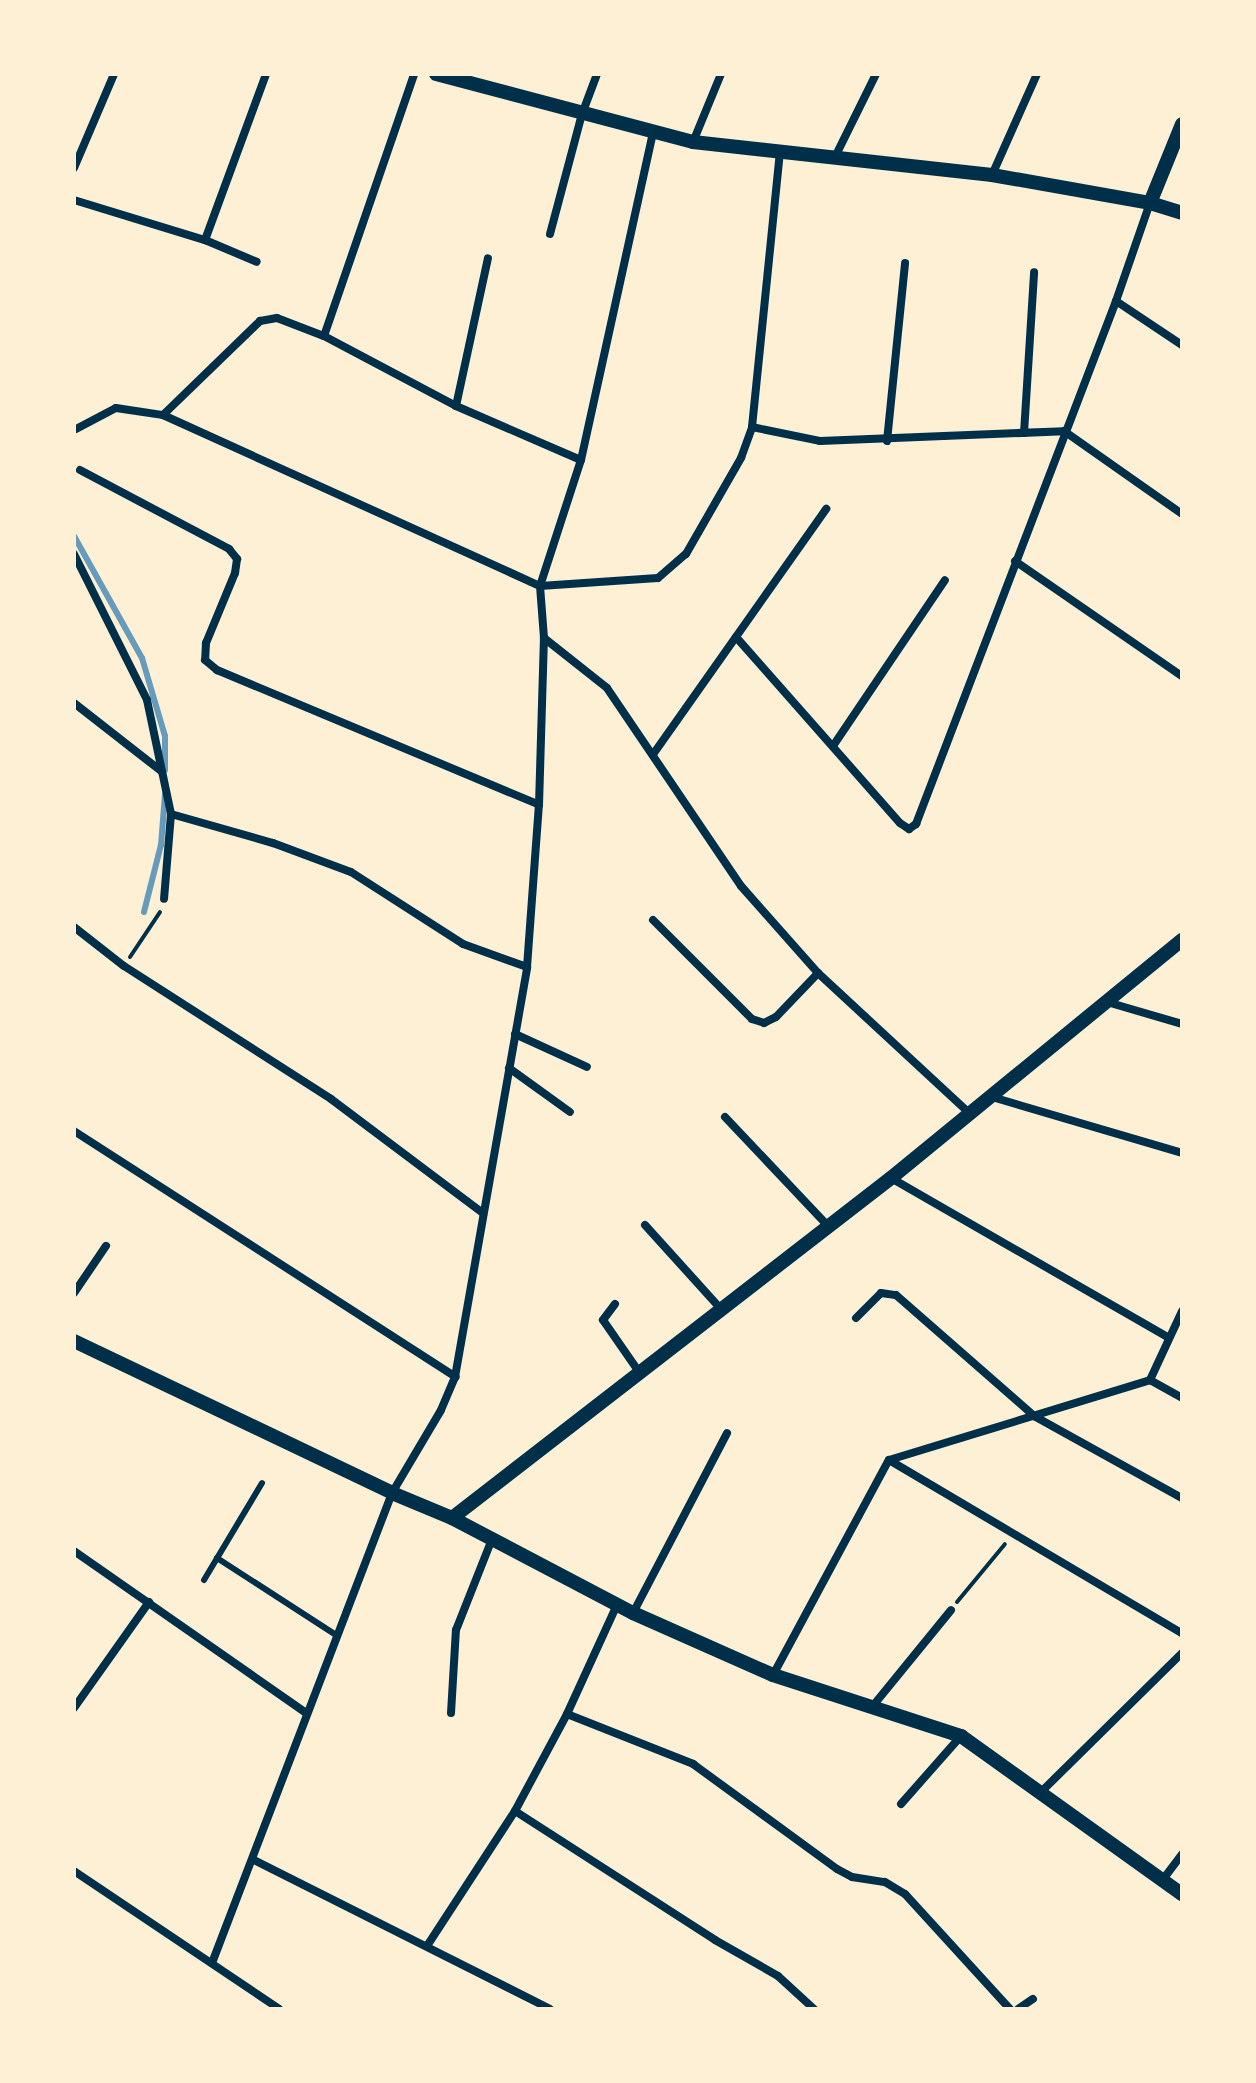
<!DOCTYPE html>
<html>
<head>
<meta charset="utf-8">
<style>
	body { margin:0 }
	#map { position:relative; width:1256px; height:2083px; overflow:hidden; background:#fdf0d5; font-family:"Source Sans 3",sans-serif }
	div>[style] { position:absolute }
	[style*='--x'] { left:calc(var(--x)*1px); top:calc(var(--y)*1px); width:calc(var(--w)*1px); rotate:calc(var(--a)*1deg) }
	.stream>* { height:6px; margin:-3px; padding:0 3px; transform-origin:3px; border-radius:3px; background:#669bbc }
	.path>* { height:4px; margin:-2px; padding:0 2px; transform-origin:2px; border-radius:2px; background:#003049 }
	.service>* { height:6px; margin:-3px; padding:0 3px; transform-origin:3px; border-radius:3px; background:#003049 }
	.minor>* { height:8px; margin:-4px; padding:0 4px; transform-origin:4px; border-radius:4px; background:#003049 }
	.tertiary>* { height:14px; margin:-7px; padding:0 7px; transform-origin:7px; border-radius:7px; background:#003049 }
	span { translate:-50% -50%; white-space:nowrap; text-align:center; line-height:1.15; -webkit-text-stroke:8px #fdf0d5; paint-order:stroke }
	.frame { position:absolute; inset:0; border:76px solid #fdf0d5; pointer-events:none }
</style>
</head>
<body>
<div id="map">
	<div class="stream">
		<i style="--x:74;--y:536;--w:140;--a:60.9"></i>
		<i style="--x:142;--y:658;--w:81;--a:73.6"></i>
		<i style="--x:165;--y:736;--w:34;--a:90"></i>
		<i style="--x:144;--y:912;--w:69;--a:-75.8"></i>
		<i style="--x:161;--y:845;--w:51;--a:-85.5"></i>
	</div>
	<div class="path">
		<i style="--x:130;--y:957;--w:54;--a:-56.3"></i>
		<i style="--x:957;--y:1602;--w:75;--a:-50.4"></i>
	</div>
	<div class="service">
		<i style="--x:217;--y:1558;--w:142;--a:32.9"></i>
		<i style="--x:204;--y:1580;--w:113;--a:-59.1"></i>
	</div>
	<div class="minor">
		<i style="--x:693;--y:142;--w:74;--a:-67.6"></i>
		<i style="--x:835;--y:157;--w:93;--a:-63.7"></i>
		<i style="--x:74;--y:168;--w:102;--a:-66.9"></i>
		<i style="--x:992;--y:175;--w:111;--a:-66"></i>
		<i style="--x:74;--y:200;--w:137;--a:17"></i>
		<i style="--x:205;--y:240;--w:56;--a:22.9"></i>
		<i style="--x:550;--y:234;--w:124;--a:-75.1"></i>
		<i style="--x:582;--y:114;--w:43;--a:-69.4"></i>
		<i style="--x:205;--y:240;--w:177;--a:-69.8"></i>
		<i style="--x:1116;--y:301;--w:79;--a:33.7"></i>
		<i style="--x:324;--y:336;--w:277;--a:-71"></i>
		<i style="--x:456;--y:406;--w:151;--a:-77.8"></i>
		<i style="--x:163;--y:415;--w:135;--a:-44.1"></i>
		<i style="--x:260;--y:321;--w:17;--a:-10"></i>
		<i style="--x:277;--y:318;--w:50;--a:21"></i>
		<i style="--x:324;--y:336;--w:149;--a:27.9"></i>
		<i style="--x:456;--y:406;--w:136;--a:23.4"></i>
		<i style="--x:752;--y:427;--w:69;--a:11.6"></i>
		<i style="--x:820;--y:441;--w:244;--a:-2.3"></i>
		<i style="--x:1064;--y:431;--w:144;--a:35.1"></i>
		<i style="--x:76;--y:429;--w:45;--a:-27.7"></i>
		<i style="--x:116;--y:408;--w:48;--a:8.5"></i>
		<i style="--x:163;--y:415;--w:414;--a:24.4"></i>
		<i style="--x:540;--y:586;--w:118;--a:-3.9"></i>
		<i style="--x:658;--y:578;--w:37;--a:-41"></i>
		<i style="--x:686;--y:554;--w:111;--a:-60.2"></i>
		<i style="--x:741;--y:458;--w:33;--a:-70"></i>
		<i style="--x:752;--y:427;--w:277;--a:-84.2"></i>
		<i style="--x:1024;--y:433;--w:161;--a:-86.4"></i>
		<i style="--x:887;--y:441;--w:179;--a:-84.2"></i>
		<i style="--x:80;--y:470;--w:169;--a:27.9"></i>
		<i style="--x:229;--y:549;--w:13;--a:51"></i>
		<i style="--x:237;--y:559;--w:14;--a:98"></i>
		<i style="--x:235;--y:573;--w:76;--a:112.5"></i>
		<i style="--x:206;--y:643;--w:17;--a:93"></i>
		<i style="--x:205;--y:660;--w:16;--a:40"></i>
		<i style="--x:217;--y:670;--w:349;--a:22.7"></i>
		<i style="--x:74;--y:554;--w:163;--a:63.4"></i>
		<i style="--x:147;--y:700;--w:116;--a:78.1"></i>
		<i style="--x:171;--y:814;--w:85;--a:94.7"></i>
		<i style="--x:1015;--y:561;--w:203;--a:34.6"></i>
		<i style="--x:736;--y:637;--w:248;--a:48.6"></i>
		<i style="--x:900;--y:823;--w:11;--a:34"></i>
		<i style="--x:909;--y:829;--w:9;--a:-36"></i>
		<i style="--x:916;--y:824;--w:560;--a:-69.07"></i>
		<i style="--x:1116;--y:301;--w:104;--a:-70.9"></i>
		<i style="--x:544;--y:638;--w:80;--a:38.4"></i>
		<i style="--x:607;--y:688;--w:239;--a:55.9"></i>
		<i style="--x:741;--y:886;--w:116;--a:48.5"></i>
		<i style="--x:818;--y:973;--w:207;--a:42.8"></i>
		<i style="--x:74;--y:703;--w:110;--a:38"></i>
		<i style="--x:833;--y:746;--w:200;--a:-56"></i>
		<i style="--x:654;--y:753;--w:299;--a:-54.8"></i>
		<i style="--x:171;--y:814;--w:106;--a:15.9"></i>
		<i style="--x:273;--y:843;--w:83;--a:20.4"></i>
		<i style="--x:351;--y:872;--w:133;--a:32.7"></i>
		<i style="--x:463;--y:944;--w:68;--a:19.8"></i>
		<i style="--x:653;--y:920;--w:140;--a:45"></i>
		<i style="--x:752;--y:1019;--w:13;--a:18"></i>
		<i style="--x:764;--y:1023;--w:13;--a:-27"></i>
		<i style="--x:776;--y:1017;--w:61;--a:-46.3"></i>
		<i style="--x:74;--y:927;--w:63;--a:38"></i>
		<i style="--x:124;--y:966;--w:246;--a:32.7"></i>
		<i style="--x:331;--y:1099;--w:190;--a:36.9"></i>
		<i style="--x:1107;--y:1002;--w:78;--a:16.3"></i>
		<i style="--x:515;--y:1034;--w:79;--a:24.6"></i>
		<i style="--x:509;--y:1068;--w:75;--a:35.8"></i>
		<i style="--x:992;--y:1097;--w:198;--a:16.4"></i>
		<i style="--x:725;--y:1117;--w:151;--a:46.6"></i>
		<i style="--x:74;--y:1131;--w:454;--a:32.8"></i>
		<i style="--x:891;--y:1178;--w:319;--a:29.9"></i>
		<i style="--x:645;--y:1225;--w:113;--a:47.9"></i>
		<i style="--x:74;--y:1293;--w:57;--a:-55.8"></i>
		<i style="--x:615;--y:1304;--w:20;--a:127"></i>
		<i style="--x:603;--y:1320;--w:63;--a:55.3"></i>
		<i style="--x:856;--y:1318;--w:35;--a:-45"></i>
		<i style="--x:881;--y:1293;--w:15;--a:8"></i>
		<i style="--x:896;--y:1295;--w:184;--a:41.2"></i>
		<i style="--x:1034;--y:1416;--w:169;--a:29"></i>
		<i style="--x:1150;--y:1380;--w:37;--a:29"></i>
		<i style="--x:889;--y:1460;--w:340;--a:30.6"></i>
		<i style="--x:74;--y:1551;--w:282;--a:34.9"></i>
		<i style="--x:633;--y:1613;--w:203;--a:-62.4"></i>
		<i style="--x:773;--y:1675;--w:244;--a:-61.7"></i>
		<i style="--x:889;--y:1460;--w:273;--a:-17"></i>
		<i style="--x:1150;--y:1380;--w:76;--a:-65.1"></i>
		<i style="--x:872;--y:1707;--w:125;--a:-50.8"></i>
		<i style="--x:74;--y:1708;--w:130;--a:-54.7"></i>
		<i style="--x:451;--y:1713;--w:83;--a:-86.6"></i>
		<i style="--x:456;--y:1630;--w:98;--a:-68.4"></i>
		<i style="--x:567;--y:1714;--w:136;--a:21.6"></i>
		<i style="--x:693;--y:1764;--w:178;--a:36.1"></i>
		<i style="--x:837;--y:1869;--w:17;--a:28"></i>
		<i style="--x:852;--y:1877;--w:33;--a:9"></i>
		<i style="--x:885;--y:1882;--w:23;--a:31"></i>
		<i style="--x:905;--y:1894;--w:156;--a:47.6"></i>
		<i style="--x:1041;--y:1792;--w:198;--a:-44.6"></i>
		<i style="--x:901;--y:1804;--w:91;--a:-48.6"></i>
		<i style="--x:515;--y:1811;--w:238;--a:32.8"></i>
		<i style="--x:715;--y:1940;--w:73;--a:29.7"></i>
		<i style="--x:778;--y:1976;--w:49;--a:42.5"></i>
		<i style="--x:254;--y:1860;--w:331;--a:26.7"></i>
		<i style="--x:74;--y:1871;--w:247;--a:33.9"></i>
		<i style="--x:1161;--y:1882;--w:35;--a:-53"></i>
		<i style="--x:427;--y:1946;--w:161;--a:-56.9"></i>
		<i style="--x:515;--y:1811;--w:110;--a:-61.8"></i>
		<i style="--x:567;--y:1714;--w:120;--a:-65.4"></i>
		<i style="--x:212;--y:1963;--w:503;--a:-69.04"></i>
		<i style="--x:392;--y:1493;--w:96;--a:-59.4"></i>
		<i style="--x:441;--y:1410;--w:36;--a:-67"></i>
		<i style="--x:455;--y:1377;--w:416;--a:-80"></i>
		<i style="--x:527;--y:967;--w:162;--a:-85.8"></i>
		<i style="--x:539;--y:805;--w:167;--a:-88.3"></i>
		<i style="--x:544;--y:638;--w:52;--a:-94.4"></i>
		<i style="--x:540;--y:586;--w:133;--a:-72"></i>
		<i style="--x:581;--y:460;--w:336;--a:-77.6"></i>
		<i style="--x:1018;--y:2009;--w:18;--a:-34"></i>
	</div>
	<div class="tertiary">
		<i style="--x:436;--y:74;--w:266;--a:14.8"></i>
		<i style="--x:693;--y:142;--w:301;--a:6.3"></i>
		<i style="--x:992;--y:175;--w:160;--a:10"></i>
		<i style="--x:1150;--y:203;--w:34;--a:17"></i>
		<i style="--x:1150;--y:203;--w:85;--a:-67.9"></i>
		<i style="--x:74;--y:1341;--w:352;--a:25.5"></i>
		<i style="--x:392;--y:1493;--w:65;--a:22.6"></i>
		<i style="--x:452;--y:1518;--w:204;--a:27.7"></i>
		<i style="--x:633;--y:1613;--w:153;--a:23.9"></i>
		<i style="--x:773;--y:1675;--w:198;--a:18"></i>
		<i style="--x:961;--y:1736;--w:272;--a:35.6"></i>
		<i style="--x:452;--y:1518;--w:555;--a:-37.76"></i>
		<i style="--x:891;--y:1178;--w:376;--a:-39.3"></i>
	</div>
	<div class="frame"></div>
</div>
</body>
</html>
